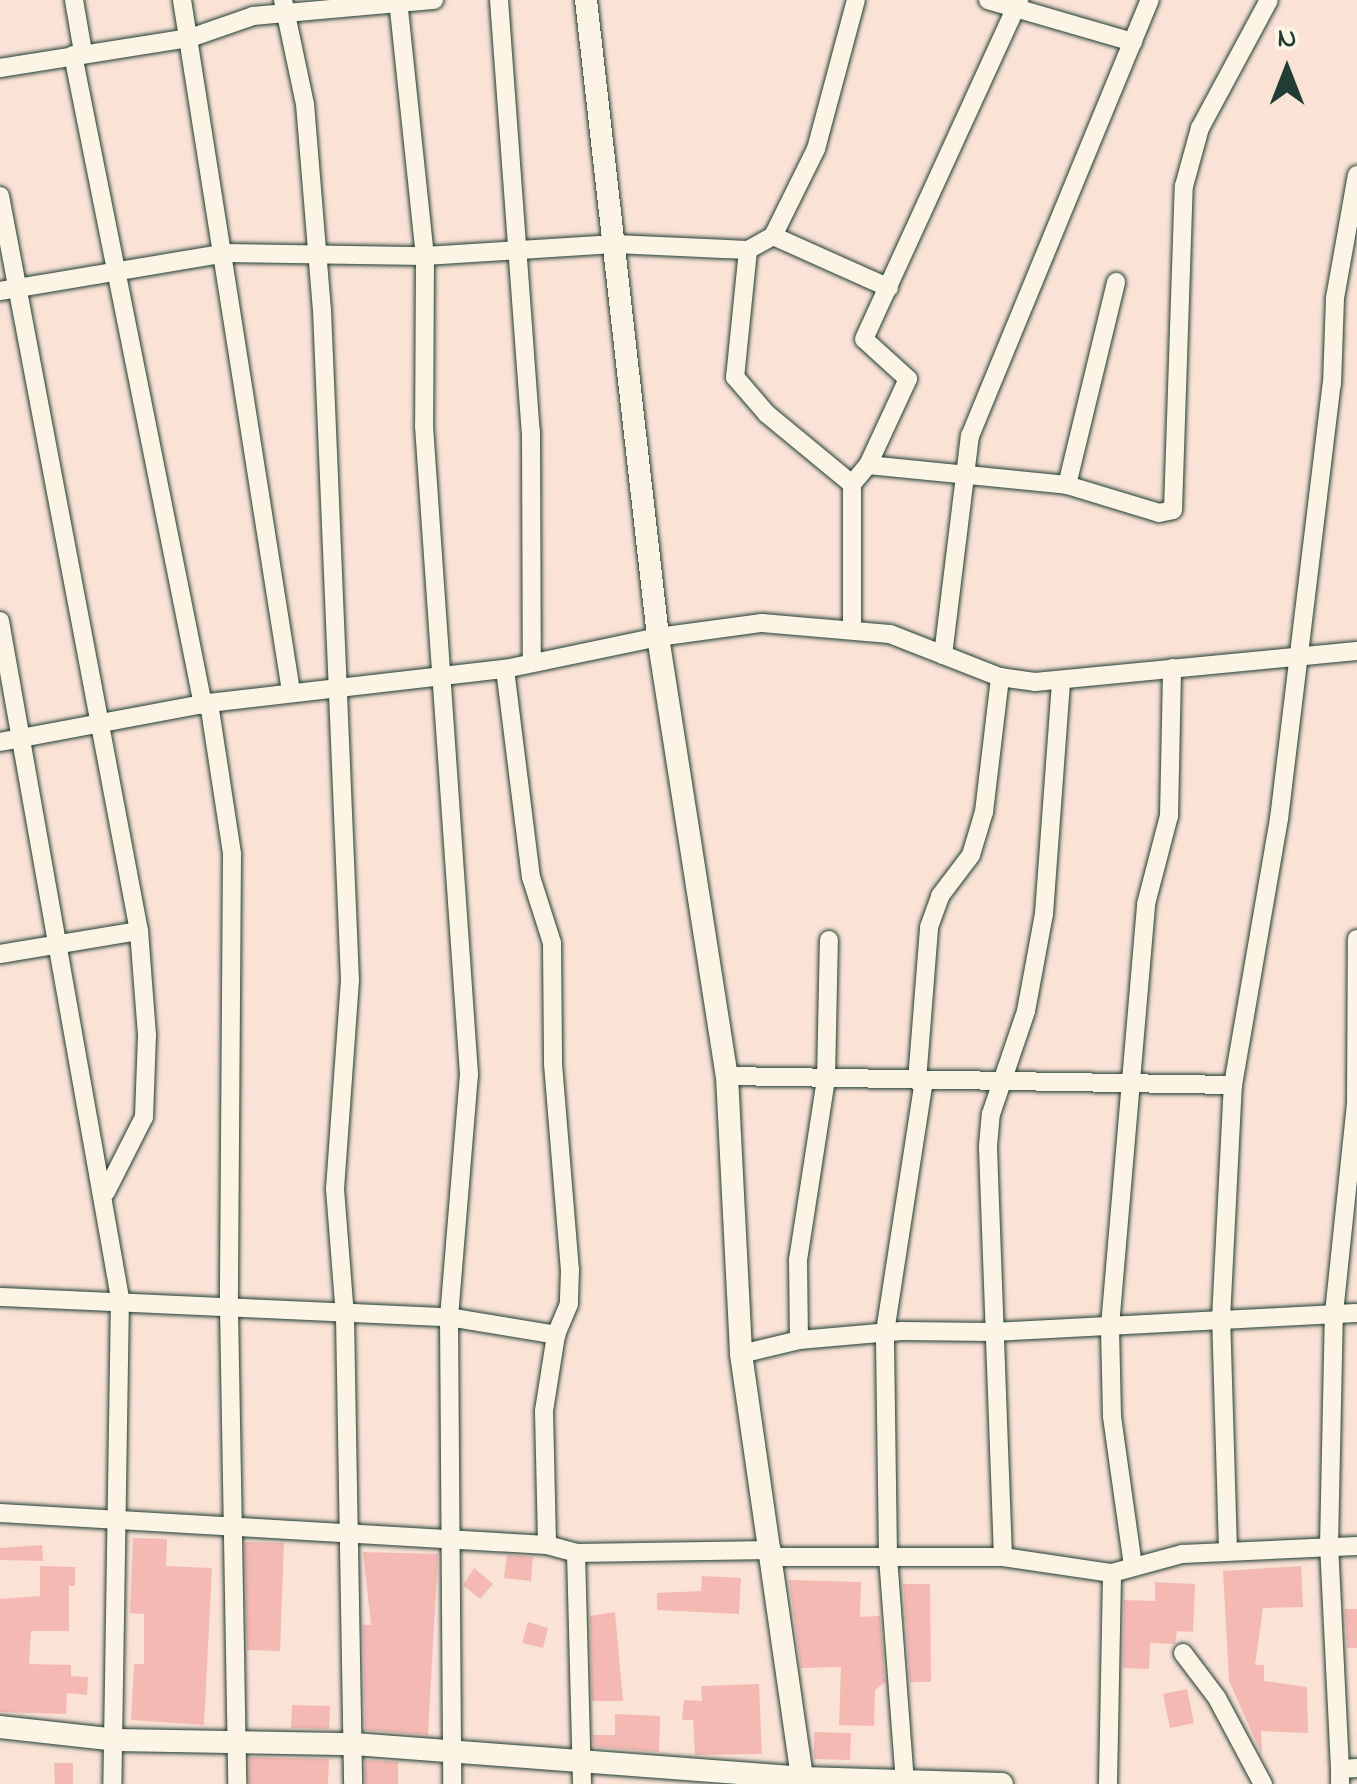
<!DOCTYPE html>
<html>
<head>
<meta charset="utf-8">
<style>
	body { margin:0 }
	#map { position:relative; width:1357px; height:1784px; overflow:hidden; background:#fae3d6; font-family:"Indie Flower",sans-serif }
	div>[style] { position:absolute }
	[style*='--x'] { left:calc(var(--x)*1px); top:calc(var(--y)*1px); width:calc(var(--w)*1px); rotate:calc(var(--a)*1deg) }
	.building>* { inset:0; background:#f5b9b4 }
	.roads { filter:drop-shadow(0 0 2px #1f3d34) drop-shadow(0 0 2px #1f3d34) }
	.street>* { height:18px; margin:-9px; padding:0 9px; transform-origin:9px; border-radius:9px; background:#fcf5e5 }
	.secondary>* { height:22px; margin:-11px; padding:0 11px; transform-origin:11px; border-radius:11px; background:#fcf5e5 }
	span { translate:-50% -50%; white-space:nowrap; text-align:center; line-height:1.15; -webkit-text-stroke:8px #fcf5e5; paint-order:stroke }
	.north { position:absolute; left:1237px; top:20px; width:100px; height:100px; -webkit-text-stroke:8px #fcf5e5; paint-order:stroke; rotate:0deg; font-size:28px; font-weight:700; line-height:40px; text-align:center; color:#1f3d34 }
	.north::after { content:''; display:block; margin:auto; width:35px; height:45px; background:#1f3d34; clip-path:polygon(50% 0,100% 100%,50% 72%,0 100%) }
</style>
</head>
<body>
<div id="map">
	<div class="building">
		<i style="clip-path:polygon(133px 1538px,167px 1539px,166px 1566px,212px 1568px,204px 1725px,131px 1720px,134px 1664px,144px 1664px,144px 1614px,130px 1613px)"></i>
		<i style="clip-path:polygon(245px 1542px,284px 1543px,280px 1651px,247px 1650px)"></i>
		<i style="clip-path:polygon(42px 1545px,43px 1561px,0 1560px,0 1548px)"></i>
		<i style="clip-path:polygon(363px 1552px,438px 1554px,428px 1735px,365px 1730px,363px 1625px,371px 1625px)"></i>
		<i style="clip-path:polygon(507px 1555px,533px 1557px,531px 1581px,504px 1578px)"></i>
		<i style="clip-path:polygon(40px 1566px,75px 1567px,75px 1586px,69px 1586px,69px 1631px,31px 1631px,29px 1664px,71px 1665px,71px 1676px,88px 1677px,87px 1695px,67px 1693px,66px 1714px,0 1712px,0 1599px,40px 1596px)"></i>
		<i style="clip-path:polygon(1301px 1566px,1303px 1607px,1263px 1608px,1255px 1665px,1264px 1665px,1264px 1681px,1307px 1687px,1308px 1733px,1261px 1731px,1262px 1755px,1229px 1681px,1223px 1571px)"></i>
		<i style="clip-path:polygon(474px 1568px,493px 1584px,480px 1599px,463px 1585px)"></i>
		<i style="clip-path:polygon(702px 1576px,741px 1578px,739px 1614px,657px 1610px,657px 1593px,701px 1591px)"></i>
		<i style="clip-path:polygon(789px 1580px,861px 1582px,860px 1617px,880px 1616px,885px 1682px,875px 1690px,874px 1726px,839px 1725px,841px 1667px,801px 1668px)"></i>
		<i style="clip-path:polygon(1155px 1582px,1195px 1584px,1193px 1632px,1177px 1631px,1175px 1644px,1150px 1643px,1149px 1669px,1123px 1668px,1124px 1600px,1155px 1601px)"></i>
		<i style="clip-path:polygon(903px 1584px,930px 1584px,931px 1682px,910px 1682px)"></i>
		<i style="clip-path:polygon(1345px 1609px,1357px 1609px,1357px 1648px,1347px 1648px)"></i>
		<i style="clip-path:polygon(615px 1612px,623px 1701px,592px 1701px,590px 1616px)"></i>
		<i style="clip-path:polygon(528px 1622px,548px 1628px,543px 1648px,522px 1643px)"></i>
		<i style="clip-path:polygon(759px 1684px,762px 1754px,695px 1755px,693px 1720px,682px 1720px,684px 1700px,702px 1701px,701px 1686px)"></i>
		<i style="clip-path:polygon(1187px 1689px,1194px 1723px,1170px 1728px,1163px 1694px)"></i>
		<i style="clip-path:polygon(292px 1705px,330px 1706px,329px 1729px,291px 1728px)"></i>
		<i style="clip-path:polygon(615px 1714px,660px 1716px,659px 1752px,594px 1747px,593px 1735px,615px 1735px)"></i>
		<i style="clip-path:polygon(814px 1732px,851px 1733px,850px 1760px,814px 1759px)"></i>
		<i style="clip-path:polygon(249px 1757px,329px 1759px,328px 1784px,249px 1784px)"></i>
		<i style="clip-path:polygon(365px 1760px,398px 1762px,398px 1784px,365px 1784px)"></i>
		<i style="clip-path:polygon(54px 1763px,73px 1763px,73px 1784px,55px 1784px)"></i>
	</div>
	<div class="roads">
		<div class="street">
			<i style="--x:74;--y:0;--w:53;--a:80.2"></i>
			<i style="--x:182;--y:0;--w:700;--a:81.04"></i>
			<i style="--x:283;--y:0;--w:106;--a:78.1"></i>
			<i style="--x:305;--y:104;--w:207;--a:85.3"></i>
			<i style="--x:322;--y:310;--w:671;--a:87.61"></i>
			<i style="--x:350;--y:980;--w:210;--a:94.1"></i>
			<i style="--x:335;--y:1189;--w:128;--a:85.5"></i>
			<i style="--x:345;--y:1317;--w:467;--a:89"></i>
			<i style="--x:398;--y:0;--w:257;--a:84"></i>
			<i style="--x:425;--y:256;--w:170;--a:90.3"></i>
			<i style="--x:424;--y:426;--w:650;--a:86.03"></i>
			<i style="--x:469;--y:1074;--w:244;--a:94.7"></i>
			<i style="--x:449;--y:1317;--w:467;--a:89.6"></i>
			<i style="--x:499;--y:0;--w:432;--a:85.8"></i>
			<i style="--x:531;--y:431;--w:231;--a:89.8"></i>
			<i style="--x:988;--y:0;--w:151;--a:16.2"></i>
			<i style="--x:73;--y:55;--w:663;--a:78.69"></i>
			<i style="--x:0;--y:68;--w:192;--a:-9"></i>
			<i style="--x:190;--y:38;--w:67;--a:-19.2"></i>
			<i style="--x:253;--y:16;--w:182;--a:-5.1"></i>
			<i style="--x:0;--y:196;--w:748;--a:79.29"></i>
			<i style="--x:139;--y:931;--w:104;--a:85.6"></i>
			<i style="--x:147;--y:1035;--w:82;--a:92.1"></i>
			<i style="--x:144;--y:1117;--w:84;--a:116.9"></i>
			<i style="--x:773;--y:236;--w:127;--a:24.1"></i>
			<i style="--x:748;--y:250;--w:128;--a:95.8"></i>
			<i style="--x:735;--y:377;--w:49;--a:49.1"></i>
			<i style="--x:767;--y:414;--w:110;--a:39.5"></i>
			<i style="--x:0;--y:291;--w:229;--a:-9.5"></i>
			<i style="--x:226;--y:253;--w:199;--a:0.9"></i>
			<i style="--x:425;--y:256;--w:190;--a:-3.6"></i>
			<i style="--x:615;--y:244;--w:133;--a:2.6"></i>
			<i style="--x:748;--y:250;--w:29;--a:-29"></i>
			<i style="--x:773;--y:236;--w:97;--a:-63.7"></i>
			<i style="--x:816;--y:149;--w:154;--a:-75"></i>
			<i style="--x:868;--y:465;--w:200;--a:5.7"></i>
			<i style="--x:1067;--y:485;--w:96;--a:16.9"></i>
			<i style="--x:1159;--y:513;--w:14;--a:-12"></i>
			<i style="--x:1173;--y:510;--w:324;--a:-88.1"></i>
			<i style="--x:1184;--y:186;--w:60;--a:-74.6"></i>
			<i style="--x:1200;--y:128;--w:145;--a:-61.7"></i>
			<i style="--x:1067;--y:485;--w:209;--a:-76.4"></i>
			<i style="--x:0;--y:621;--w:688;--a:79.95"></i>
			<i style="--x:120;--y:1298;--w:486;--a:90.9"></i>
			<i style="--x:852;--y:626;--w:142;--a:-90"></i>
			<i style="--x:852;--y:484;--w:25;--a:-50"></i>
			<i style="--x:868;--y:465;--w:95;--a:-65.1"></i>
			<i style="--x:908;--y:379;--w:59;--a:-137.7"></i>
			<i style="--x:864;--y:339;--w:373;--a:-65.4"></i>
			<i style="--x:943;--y:655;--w:221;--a:-83"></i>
			<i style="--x:970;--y:436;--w:472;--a:-67.6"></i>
			<i style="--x:505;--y:669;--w:210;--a:82.9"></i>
			<i style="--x:531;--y:877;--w:69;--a:72.3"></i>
			<i style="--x:552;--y:943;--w:121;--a:89.5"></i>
			<i style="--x:553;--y:1064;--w:207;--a:85.3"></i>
			<i style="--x:570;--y:1270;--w:34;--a:92"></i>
			<i style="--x:569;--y:1304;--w:34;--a:113"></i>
			<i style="--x:556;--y:1335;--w:77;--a:99"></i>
			<i style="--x:544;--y:1411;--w:134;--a:88.7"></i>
			<i style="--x:209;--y:703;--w:153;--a:81.3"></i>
			<i style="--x:232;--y:854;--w:454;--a:90.4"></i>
			<i style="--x:229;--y:1308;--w:476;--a:89"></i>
			<i style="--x:0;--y:742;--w:213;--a:-10.6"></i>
			<i style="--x:209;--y:703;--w:298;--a:-6.6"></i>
			<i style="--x:505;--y:669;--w:156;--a:-11.8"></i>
			<i style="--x:658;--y:637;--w:105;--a:-7.7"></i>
			<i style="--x:762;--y:623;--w:128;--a:4.9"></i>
			<i style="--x:890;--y:634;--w:118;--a:21.4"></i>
			<i style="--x:1000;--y:677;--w:35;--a:8"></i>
			<i style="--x:1035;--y:682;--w:323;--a:-5.5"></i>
			<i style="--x:0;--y:954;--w:141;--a:-9.4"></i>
			<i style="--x:727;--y:1076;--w:506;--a:1.02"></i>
			<i style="--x:917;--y:1081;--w:154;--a:-85.5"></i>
			<i style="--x:929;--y:927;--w:33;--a:-70"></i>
			<i style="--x:940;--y:896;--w:51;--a:-52.9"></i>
			<i style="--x:971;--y:855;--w:45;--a:-73.2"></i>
			<i style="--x:984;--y:812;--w:136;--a:-83.2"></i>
			<i style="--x:0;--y:1297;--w:449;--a:2.6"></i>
			<i style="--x:449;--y:1317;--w:109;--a:9.5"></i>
			<i style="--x:799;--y:1340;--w:80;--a:-90.7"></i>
			<i style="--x:798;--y:1260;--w:183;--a:-81.2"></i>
			<i style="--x:826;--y:1079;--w:139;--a:-88.8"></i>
			<i style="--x:741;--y:1354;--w:60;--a:-13.6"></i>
			<i style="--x:799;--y:1340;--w:103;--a:-5"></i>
			<i style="--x:902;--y:1331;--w:90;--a:0.6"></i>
			<i style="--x:992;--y:1332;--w:365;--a:-3"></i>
			<i style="--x:0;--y:1513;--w:548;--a:3.35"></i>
			<i style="--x:547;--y:1545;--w:30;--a:15"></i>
			<i style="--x:576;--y:1553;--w:196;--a:-0.9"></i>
			<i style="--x:1228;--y:1550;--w:231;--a:-91.7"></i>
			<i style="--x:1221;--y:1319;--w:234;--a:-87.1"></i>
			<i style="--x:1233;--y:1085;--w:270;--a:-80.2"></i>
			<i style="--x:1279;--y:819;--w:438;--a:-83.1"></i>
			<i style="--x:1332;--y:384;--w:86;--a:-88"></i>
			<i style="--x:1335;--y:298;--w:125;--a:-79.9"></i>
			<i style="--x:576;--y:1553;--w:231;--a:88.5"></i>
			<i style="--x:773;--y:1557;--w:230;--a:0"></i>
			<i style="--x:1003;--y:1557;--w:110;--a:8.4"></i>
			<i style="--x:1112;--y:1573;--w:73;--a:-15.2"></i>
			<i style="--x:1182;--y:1554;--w:175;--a:-2.6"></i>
			<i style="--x:1003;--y:1557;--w:411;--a:-92.1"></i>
			<i style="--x:988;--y:1146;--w:32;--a:-85"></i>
			<i style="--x:991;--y:1114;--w:109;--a:-71.2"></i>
			<i style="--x:1026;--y:1011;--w:99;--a:-79.5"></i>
			<i style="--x:1044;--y:914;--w:233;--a:-85.8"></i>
			<i style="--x:1133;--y:1566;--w:151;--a:-98"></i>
			<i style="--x:1112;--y:1416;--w:90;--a:-91.3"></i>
			<i style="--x:1110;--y:1326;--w:424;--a:-85.1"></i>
			<i style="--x:1146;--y:904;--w:91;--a:-75.4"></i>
			<i style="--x:1169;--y:816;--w:148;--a:-88.8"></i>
			<i style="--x:1183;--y:1653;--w:56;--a:52.9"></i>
			<i style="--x:1217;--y:1698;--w:98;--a:61.9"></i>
			<i style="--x:1340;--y:1769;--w:223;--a:-92.8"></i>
			<i style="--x:1329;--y:1546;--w:233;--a:-88.8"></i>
			<i style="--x:1334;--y:1313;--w:211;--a:-84"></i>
			<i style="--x:1356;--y:1103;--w:164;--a:-89.7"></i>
			<i style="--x:905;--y:1783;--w:228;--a:-94.3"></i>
			<i style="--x:888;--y:1556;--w:224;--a:-90.8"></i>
			<i style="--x:885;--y:1332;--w:254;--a:-81.2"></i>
			<i style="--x:1108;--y:1784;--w:211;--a:-88.9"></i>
			<i style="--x:1340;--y:1784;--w:15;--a:-90"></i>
			<i style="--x:1340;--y:1769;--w:17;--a:-3"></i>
		</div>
		<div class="secondary">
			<i style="--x:586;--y:0;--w:641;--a:83.55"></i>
			<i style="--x:658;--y:637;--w:444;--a:81.1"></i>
			<i style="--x:727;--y:1076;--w:278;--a:87.1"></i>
			<i style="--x:741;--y:1354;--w:434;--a:81.8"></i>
			<i style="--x:0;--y:1727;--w:118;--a:6.3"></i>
			<i style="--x:117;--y:1740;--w:237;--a:1"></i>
			<i style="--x:354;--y:1744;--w:449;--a:4.3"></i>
			<i style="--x:802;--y:1778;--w:200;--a:1.7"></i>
		</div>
	</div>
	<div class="north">N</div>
</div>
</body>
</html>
